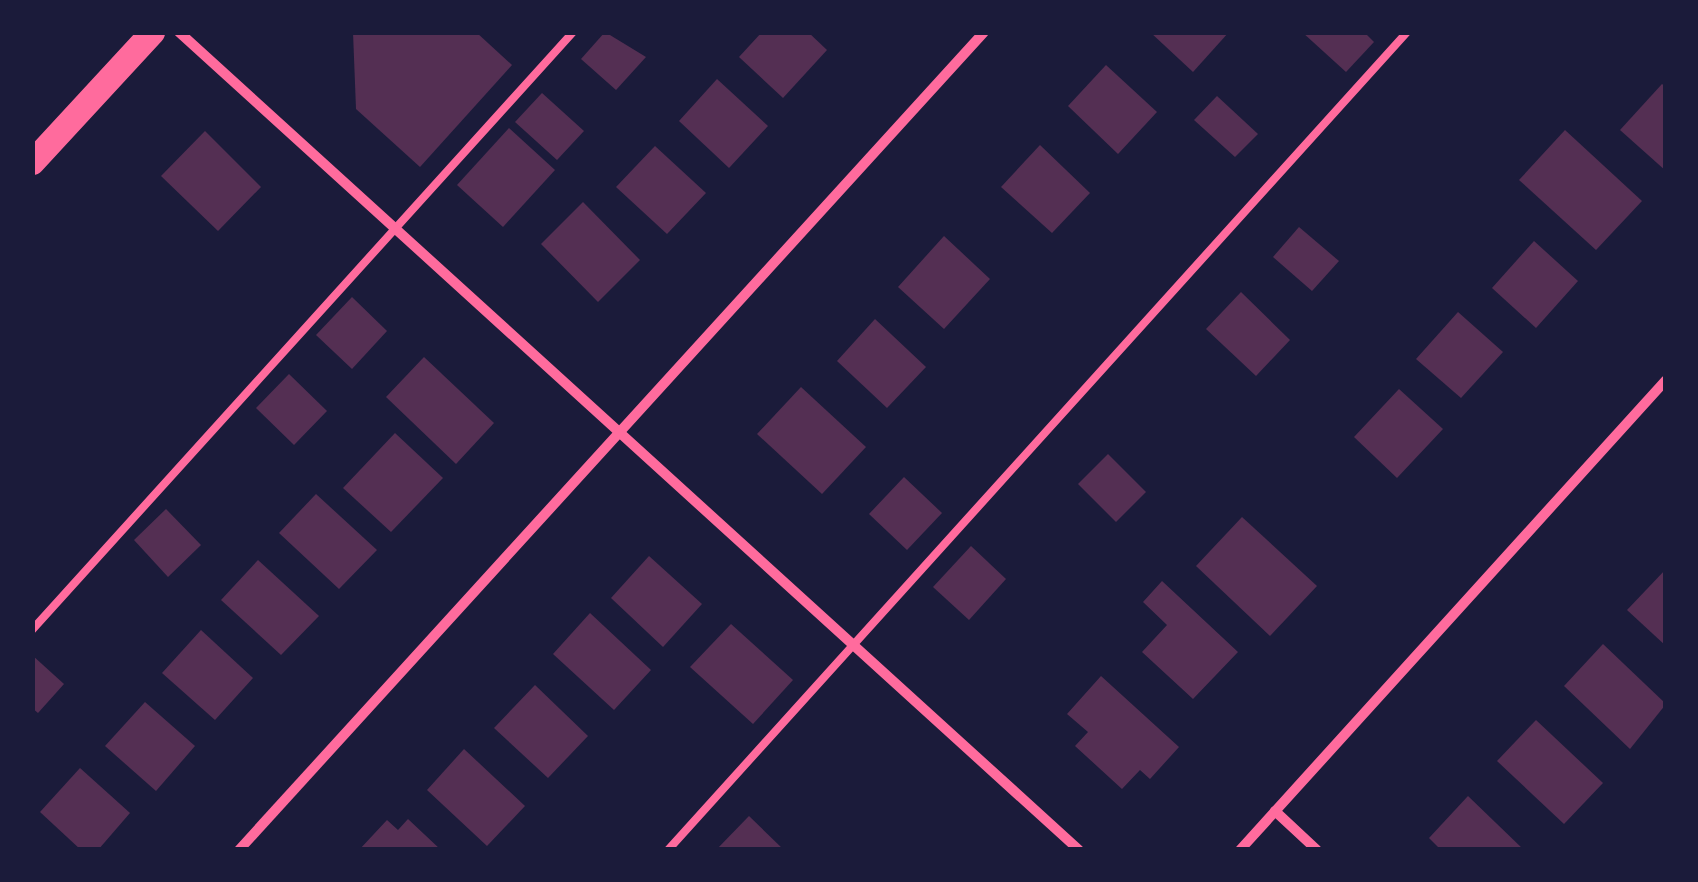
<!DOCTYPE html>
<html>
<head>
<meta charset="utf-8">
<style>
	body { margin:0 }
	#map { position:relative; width:1698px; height:882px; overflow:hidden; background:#1b1b3a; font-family:Quicksand,sans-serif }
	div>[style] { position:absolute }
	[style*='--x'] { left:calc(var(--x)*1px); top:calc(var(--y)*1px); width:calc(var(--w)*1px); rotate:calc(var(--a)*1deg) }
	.building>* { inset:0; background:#542f53 }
	.service>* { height:8px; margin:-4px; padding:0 4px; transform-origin:4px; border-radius:4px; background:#ff6b9d }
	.minor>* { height:10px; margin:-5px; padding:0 5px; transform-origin:5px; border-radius:5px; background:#ff6b9d }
	.primary>* { height:25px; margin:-12.5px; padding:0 12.5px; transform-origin:12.5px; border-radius:12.5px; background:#ff6b9d }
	span { translate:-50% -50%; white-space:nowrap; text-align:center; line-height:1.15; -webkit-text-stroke:9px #1b1b3a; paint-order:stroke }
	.frame { position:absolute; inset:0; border:35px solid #1b1b3a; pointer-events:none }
</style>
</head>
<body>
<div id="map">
	<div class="building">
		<i style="clip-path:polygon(353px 32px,476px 32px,512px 65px,420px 167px,356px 109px)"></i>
		<i style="clip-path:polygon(605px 32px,646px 57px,616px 90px,581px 59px)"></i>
		<i style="clip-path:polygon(762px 32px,808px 32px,827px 50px,783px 98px,739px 57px)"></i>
		<i style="clip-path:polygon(1150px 32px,1229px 32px,1193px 72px)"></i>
		<i style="clip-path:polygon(1302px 32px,1364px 32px,1374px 42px,1346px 72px)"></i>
		<i style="clip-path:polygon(1106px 65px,1157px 112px,1118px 154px,1068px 106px)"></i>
		<i style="clip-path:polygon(717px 79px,768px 126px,729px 168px,679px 121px)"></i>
		<i style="clip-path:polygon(1662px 84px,1666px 87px,1666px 171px,1620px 130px)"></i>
		<i style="clip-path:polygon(542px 93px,584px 131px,557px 160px,515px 122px)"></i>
		<i style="clip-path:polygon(1217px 96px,1258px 134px,1235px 157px,1194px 120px)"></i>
		<i style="clip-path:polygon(509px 128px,555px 170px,503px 227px,457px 185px)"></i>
		<i style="clip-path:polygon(1565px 130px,1642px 201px,1596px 250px,1519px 180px)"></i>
		<i style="clip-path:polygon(205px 131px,261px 187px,218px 231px,161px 176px)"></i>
		<i style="clip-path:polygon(1040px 145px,1090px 193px,1052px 233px,1001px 187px)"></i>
		<i style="clip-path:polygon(655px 146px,706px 193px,667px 234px,616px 187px)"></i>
		<i style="clip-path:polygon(583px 202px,640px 260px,598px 302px,541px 244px)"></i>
		<i style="clip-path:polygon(1299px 227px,1339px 261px,1312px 291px,1273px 257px)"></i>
		<i style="clip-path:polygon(944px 236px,990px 279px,944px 329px,898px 287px)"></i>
		<i style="clip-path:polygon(1534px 241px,1578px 281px,1536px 328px,1492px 288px)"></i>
		<i style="clip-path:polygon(1241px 292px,1290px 340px,1256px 376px,1206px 329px)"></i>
		<i style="clip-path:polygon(352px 297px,387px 331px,352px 369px,316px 335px)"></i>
		<i style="clip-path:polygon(1458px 312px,1503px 352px,1461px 398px,1416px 359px)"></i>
		<i style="clip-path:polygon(875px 319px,926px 367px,887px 408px,837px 361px)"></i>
		<i style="clip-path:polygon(424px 357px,494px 423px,456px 464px,386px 397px)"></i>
		<i style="clip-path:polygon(289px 374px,327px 411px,294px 445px,256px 408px)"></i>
		<i style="clip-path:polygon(801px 387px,866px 447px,822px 494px,757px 434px)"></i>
		<i style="clip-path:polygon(1399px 389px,1443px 429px,1397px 478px,1354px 437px)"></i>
		<i style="clip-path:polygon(395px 433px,443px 478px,391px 532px,343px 488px)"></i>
		<i style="clip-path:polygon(1108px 454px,1146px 492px,1116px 522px,1078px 484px)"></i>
		<i style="clip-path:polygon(904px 477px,942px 513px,907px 550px,869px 514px)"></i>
		<i style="clip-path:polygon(316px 494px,377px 550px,339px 589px,279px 533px)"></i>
		<i style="clip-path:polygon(166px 509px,201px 545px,168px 577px,134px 540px)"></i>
		<i style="clip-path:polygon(1242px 517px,1317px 586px,1270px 636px,1196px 566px)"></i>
		<i style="clip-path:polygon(971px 546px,1006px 579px,969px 620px,933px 587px)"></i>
		<i style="clip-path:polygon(649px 556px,702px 604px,663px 647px,611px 598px)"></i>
		<i style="clip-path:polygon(258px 560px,319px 616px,281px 655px,221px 600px)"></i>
		<i style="clip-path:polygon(1666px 569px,1666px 646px,1627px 610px)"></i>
		<i style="clip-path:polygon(1162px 581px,1238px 652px,1193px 699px,1142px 652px,1167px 625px,1143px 602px)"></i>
		<i style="clip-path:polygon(590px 613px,651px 670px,614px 710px,553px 654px)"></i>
		<i style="clip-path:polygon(731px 624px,793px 680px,753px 724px,690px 667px)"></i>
		<i style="clip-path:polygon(201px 630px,253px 678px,215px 720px,162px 673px)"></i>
		<i style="clip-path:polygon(1603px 644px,1666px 704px,1630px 749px,1564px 686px)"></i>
		<i style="clip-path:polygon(32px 655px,64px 684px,38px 713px,32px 708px)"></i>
		<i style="clip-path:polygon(1101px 676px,1179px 747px,1150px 779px,1140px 770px,1122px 789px,1075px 746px,1088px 732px,1067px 714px)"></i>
		<i style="clip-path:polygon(535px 685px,588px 736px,548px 778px,494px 728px)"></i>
		<i style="clip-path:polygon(145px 702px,195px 746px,156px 791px,105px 746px)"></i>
		<i style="clip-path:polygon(1536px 720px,1603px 783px,1564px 824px,1497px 761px)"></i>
		<i style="clip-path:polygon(464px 749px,525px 806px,487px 846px,427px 790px)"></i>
		<i style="clip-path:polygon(80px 768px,130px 813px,98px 850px,81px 850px,40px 812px)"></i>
		<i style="clip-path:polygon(1468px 796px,1524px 850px,1441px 850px,1429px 838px)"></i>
		<i style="clip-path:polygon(749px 816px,784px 850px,716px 850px)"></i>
		<i style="clip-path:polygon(408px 819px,441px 850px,359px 850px,387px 820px,398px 830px)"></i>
	</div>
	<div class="service">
		<i style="--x:32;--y:630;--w:806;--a:-47.86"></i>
		<i style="--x:668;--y:850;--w:1102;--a:-47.9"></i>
	</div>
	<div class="minor">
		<i style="--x:179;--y:32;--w:1216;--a:42.27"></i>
		<i style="--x:1275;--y:811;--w:57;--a:42.9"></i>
		<i style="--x:239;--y:850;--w:1106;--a:-47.67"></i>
		<i style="--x:1240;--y:850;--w:634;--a:-47.81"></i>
	</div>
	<div class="primary">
		<i style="--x:32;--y:162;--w:177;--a:-47.3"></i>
	</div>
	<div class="frame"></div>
</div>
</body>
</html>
